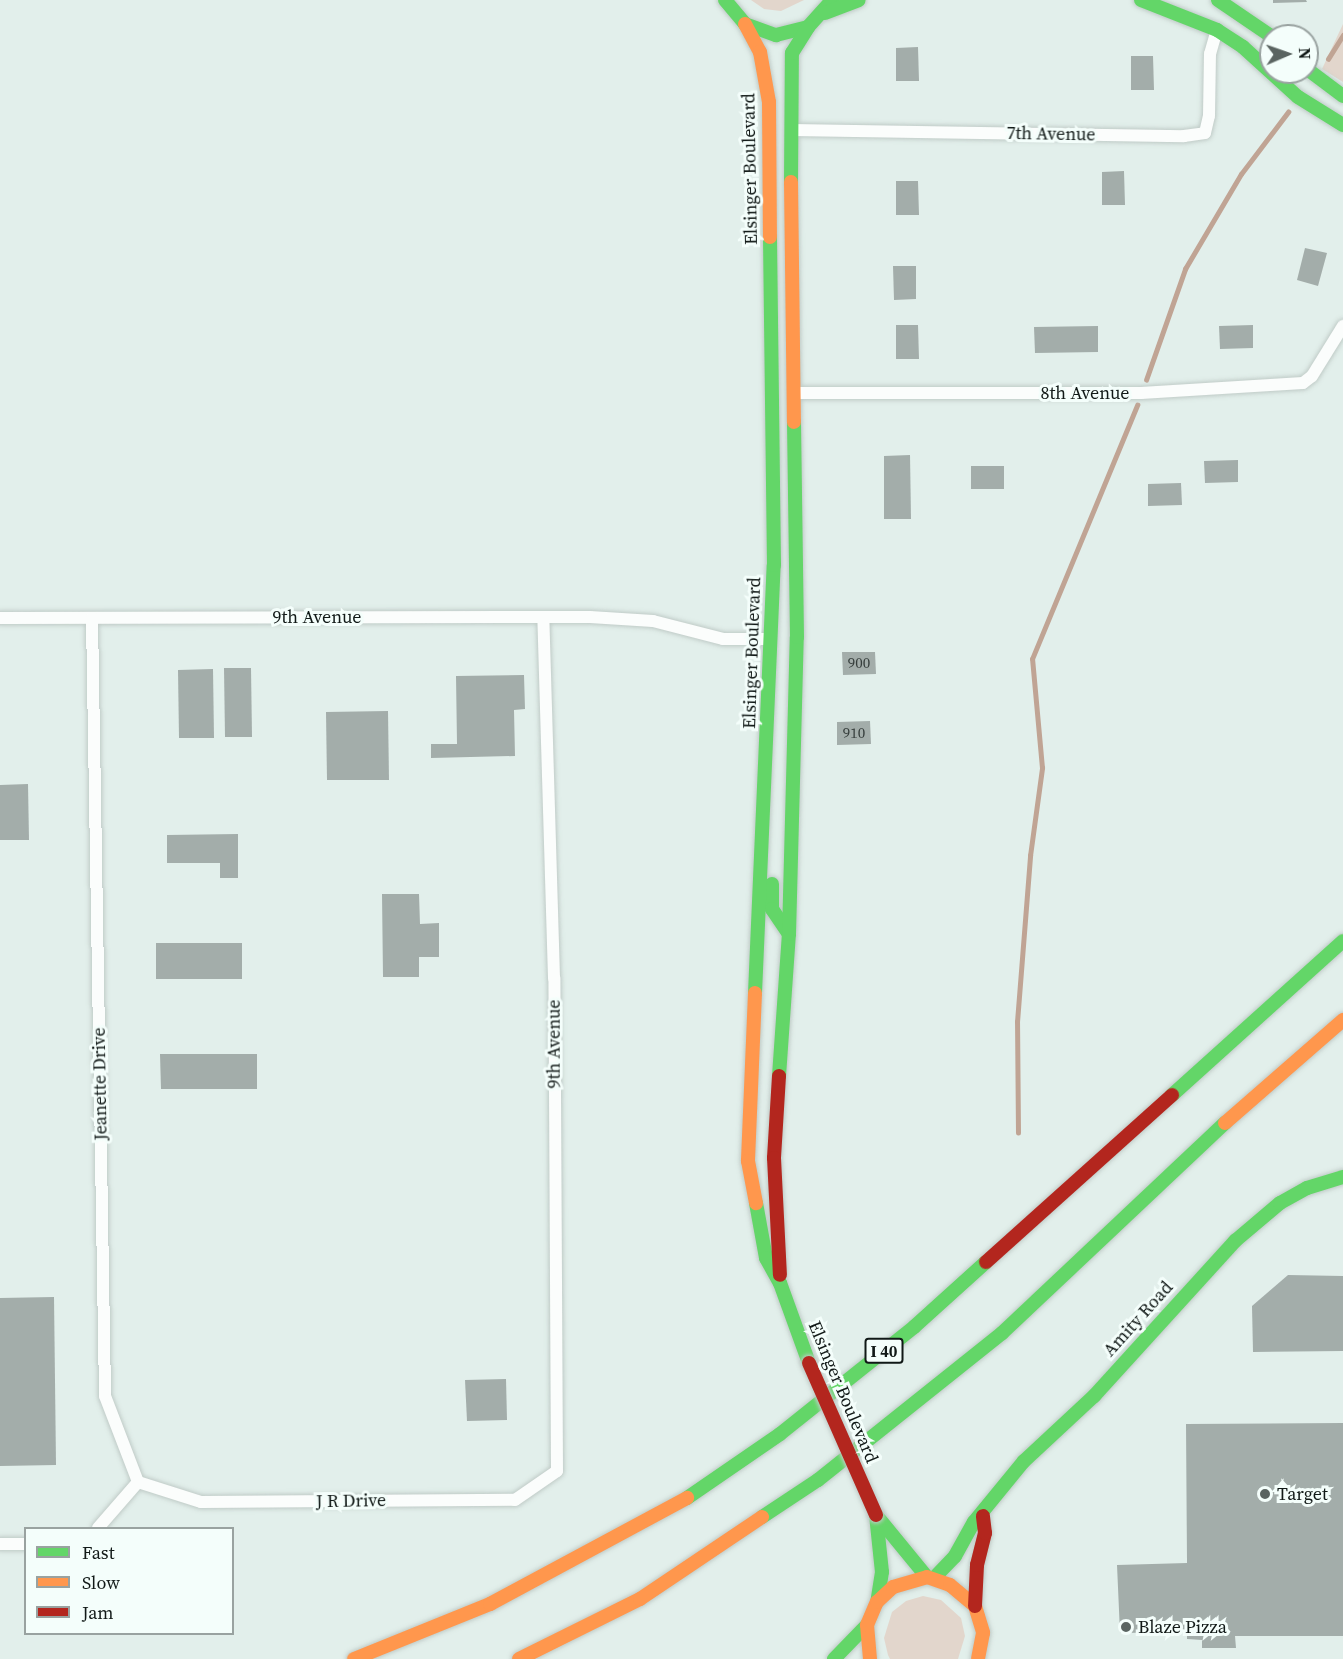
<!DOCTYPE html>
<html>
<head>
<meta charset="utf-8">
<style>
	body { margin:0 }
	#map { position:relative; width:1343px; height:1659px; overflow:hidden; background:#e2efeb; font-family:"Source Serif 4",serif }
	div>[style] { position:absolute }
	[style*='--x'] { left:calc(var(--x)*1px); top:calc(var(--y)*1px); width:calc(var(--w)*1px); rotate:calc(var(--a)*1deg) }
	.green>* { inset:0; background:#e2d6cc }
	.stream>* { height:4.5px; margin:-2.25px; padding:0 2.25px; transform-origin:2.25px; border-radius:2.25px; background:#c0a494 }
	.building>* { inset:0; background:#a3adaa }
	.roads { filter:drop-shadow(0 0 2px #c0cbc7) drop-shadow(0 0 2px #c0cbc7) }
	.street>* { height:12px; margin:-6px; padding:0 6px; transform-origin:6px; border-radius:6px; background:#fbfdfc }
	.fast>* { height:14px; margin:-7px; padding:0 7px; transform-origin:7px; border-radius:7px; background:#63d668 }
	.slow>* { height:14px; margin:-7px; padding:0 7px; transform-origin:7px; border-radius:7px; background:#ff974d }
	.jam>* { height:14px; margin:-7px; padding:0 7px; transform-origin:7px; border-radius:7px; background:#b3261e }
	.bridges { filter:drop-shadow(0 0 2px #c0cbc7) drop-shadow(0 0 2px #c0cbc7) }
	.jam-bridge>* { height:14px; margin:-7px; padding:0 7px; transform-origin:7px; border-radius:7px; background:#b3261e }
	.dots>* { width:16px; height:16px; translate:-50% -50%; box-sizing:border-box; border:3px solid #f4fefb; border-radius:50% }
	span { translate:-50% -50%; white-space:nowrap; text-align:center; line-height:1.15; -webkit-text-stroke:6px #f4fefb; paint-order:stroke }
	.number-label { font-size:15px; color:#363e3c }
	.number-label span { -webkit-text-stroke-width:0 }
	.shield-label span { padding:2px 4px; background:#f4fefb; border:2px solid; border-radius:4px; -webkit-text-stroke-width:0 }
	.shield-label { font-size:16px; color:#111917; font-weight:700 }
	.street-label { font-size:18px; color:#111917 }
	.poi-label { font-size:18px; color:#111917 }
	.left { translate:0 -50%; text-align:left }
	.legend { position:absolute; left:24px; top:1527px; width:210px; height:108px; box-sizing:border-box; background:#f4fefb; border:2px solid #99a2a0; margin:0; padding:8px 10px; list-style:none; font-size:18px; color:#111917 }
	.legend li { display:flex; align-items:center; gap:12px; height:30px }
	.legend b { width:30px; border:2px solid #99a2a0 }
	.north { position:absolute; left:1259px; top:24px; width:60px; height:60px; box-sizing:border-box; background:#f4fefb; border:2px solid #99a2a0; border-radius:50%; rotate:88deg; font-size:16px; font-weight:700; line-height:24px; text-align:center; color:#111917 }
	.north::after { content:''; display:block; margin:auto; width:21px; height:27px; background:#5a6461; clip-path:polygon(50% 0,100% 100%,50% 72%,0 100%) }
</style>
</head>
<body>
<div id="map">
	<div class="green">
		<i style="clip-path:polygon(751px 0,804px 0,781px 11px,764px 9px)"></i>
		<i style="clip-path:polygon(1343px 24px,1343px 82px,1322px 69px)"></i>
		<i style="clip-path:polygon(923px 1596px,941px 1600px,961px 1618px,965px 1636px,958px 1659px,890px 1659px,888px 1655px,884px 1638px,892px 1612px,906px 1601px)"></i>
	</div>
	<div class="stream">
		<i style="--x:1328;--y:59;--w:28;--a:-58"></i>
		<i style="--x:1146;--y:380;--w:118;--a:-70.6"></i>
		<i style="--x:1185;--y:269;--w:110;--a:-59.5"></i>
		<i style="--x:1241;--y:174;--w:78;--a:-52.8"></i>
		<i style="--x:1018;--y:1133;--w:111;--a:-90.5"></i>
		<i style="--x:1017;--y:1022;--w:167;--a:-85.5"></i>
		<i style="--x:1030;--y:856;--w:89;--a:-82.2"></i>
		<i style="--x:1042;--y:768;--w:109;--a:-95.2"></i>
		<i style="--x:1032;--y:659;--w:275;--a:-67.5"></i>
	</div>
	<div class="building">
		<i style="clip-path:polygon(1273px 0,1306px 0,1307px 2px,1273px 3px)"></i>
		<i style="clip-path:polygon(918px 47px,919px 81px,896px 81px,896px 48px)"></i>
		<i style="clip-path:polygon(1131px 56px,1153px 56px,1154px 90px,1131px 90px)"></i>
		<i style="clip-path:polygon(1124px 171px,1125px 205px,1102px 205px,1102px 172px)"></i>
		<i style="clip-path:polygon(896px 181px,918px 181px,919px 215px,896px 215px)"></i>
		<i style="clip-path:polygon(1305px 248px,1327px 253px,1318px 286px,1297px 280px)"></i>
		<i style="clip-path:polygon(893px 266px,916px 266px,916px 299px,894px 300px)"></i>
		<i style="clip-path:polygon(896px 325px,918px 325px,919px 359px,896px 359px)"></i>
		<i style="clip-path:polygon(1253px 325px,1253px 348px,1220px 349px,1219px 326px)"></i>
		<i style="clip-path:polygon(1098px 326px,1098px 352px,1035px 353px,1034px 327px)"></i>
		<i style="clip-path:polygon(910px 455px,911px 519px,884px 519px,884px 456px)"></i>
		<i style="clip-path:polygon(1238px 460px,1238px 482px,1205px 483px,1204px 461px)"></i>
		<i style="clip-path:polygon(971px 466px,1004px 466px,1004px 489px,971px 489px)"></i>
		<i style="clip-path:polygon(1181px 483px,1182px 505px,1148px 506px,1148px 484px)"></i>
		<i style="clip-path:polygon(842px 652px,875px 652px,876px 674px,843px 675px)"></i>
		<i style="clip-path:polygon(224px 668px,251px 668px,252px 737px,225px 737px)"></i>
		<i style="clip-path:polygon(213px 669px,214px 738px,179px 738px,178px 670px)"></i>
		<i style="clip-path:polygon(524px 675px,525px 709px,514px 710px,515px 756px,431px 758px,431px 744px,457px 744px,456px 676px)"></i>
		<i style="clip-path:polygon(388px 711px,389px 780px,327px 780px,326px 712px)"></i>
		<i style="clip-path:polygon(870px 721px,871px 744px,837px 745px,837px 722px)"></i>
		<i style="clip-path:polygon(28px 784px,29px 840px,0 840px,0 785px)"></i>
		<i style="clip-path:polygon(238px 834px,238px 878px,220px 878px,220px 863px,167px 863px,167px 835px)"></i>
		<i style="clip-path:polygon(382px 894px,419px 894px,420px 924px,439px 923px,439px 957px,419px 957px,419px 977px,383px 977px)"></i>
		<i style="clip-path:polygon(156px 943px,242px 943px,242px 979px,156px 979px)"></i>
		<i style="clip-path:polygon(160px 1054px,257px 1054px,257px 1089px,161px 1089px)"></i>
		<i style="clip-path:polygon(1288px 1275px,1343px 1276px,1343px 1351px,1253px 1352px,1252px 1306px)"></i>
		<i style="clip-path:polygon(54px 1297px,56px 1465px,0 1466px,0 1298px)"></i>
		<i style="clip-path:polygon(506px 1379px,507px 1420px,467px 1421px,465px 1380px)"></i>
		<i style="clip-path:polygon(1343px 1423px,1343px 1636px,1235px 1636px,1236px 1648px,1202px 1648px,1202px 1640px,1187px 1639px,1187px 1632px,1120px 1633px,1117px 1565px,1187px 1563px,1186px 1424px)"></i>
	</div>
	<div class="roads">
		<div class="street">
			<i style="--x:792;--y:130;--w:392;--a:0.9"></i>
			<i style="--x:1184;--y:136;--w:21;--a:-8"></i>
			<i style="--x:1205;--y:133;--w:17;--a:-77"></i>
			<i style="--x:1209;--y:116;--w:62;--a:-89.1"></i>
			<i style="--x:1210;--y:54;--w:25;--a:-74"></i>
			<i style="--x:797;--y:393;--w:344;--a:0"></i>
			<i style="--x:1141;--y:393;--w:162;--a:-3.5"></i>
			<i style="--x:1303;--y:383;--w:11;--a:-38"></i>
			<i style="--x:1312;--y:376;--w:59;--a:-58.2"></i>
			<i style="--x:0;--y:618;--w:590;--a:-0.1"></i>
			<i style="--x:590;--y:617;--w:63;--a:3.6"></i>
			<i style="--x:653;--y:621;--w:72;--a:14.4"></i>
			<i style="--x:723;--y:639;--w:47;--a:0"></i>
			<i style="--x:92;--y:618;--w:778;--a:89.04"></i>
			<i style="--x:105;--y:1396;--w:92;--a:69"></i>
			<i style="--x:138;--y:1482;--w:61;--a:131"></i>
			<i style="--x:138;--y:1482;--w:66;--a:17.6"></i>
			<i style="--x:201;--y:1502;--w:314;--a:-0.4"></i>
			<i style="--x:515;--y:1500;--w:51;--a:-34.6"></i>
			<i style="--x:557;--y:1471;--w:493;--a:-90.3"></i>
			<i style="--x:554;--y:978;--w:361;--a:-91.7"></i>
			<i style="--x:0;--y:1544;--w:26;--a:0"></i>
		</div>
		<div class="fast">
			<i style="--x:725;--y:0;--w:31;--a:50"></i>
			<i style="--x:745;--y:24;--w:33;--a:20"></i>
			<i style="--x:776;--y:35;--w:33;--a:-14"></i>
			<i style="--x:808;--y:27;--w:36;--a:-48"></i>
			<i style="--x:1141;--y:0;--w:82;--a:21.5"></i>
			<i style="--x:1217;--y:30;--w:31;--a:33"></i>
			<i style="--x:1243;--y:47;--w:74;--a:42.3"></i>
			<i style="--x:1298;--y:97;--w:53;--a:31.9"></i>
			<i style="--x:1218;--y:0;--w:64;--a:34.2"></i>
			<i style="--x:825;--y:13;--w:36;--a:-21"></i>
			<i style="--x:1307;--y:69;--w:45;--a:36.9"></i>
			<i style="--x:791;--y:182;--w:129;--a:-89.6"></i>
			<i style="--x:792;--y:53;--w:31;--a:-58"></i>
			<i style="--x:772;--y:884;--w:25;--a:90"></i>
			<i style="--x:772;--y:909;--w:30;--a:56"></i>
			<i style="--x:755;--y:993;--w:428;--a:-87.5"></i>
			<i style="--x:774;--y:565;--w:328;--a:-90.7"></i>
			<i style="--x:779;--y:1076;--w:142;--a:-86"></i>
			<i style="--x:789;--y:934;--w:297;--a:-88.5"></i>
			<i style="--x:797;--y:637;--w:215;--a:-90.8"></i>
			<i style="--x:1172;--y:1095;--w:230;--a:-42"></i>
			<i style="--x:756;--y:1203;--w:56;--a:79.7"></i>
			<i style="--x:766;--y:1258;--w:29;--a:61"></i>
			<i style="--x:780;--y:1283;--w:85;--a:70.1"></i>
			<i style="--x:687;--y:1498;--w:113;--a:-34.5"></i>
			<i style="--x:780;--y:1434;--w:171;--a:-38.6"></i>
			<i style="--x:914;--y:1327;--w:97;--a:-42.1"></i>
			<i style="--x:876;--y:1515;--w:57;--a:84"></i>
			<i style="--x:882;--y:1572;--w:30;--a:99"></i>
			<i style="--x:876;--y:1515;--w:80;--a:50.6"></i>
			<i style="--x:762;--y:1517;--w:67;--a:-33.5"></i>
			<i style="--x:818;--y:1480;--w:236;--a:-38.6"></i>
			<i style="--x:1002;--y:1333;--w:306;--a:-43.3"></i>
			<i style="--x:934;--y:1578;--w:30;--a:-46"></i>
			<i style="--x:955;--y:1556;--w:39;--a:-61"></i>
			<i style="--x:974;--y:1522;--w:79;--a:-50.7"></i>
			<i style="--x:1024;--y:1461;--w:96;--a:-42.9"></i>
			<i style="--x:1094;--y:1396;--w:210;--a:-47.7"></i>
			<i style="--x:1235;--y:1241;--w:59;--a:-40.2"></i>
			<i style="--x:1280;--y:1203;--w:31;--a:-29"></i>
			<i style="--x:1307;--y:1188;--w:38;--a:-17"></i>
			<i style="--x:834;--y:1659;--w:47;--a:-45.9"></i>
		</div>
		<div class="slow">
			<i style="--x:745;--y:24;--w:32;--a:62"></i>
			<i style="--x:760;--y:52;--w:51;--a:79.8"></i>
			<i style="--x:769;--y:102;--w:135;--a:89.6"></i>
			<i style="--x:791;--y:182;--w:240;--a:89.3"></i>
			<i style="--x:755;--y:993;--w:168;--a:92.4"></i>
			<i style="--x:748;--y:1161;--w:43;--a:79.2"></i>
			<i style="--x:1225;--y:1123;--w:157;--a:-41.1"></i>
			<i style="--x:354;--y:1659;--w:147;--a:-22"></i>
			<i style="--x:490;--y:1604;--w:224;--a:-28.3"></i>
			<i style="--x:519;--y:1659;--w:135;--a:-26.4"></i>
			<i style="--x:640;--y:1599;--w:147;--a:-33.9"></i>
			<i style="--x:870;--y:1659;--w:34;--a:-95"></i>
			<i style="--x:867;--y:1625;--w:25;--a:-67"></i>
			<i style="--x:877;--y:1602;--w:22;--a:-43"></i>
			<i style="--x:893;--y:1587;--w:35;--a:-16"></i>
			<i style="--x:927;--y:1577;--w:24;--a:19"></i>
			<i style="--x:950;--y:1585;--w:33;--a:40"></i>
			<i style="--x:975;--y:1606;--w:28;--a:73"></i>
			<i style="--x:983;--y:1633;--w:26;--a:101"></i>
		</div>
		<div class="jam">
			<i style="--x:779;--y:1076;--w:82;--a:93.5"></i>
			<i style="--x:774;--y:1158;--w:117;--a:87.1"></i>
			<i style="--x:986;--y:1262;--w:250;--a:-41.9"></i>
			<i style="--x:975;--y:1606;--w:41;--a:-87.2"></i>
			<i style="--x:977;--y:1565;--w:33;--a:-76"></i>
			<i style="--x:985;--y:1533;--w:17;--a:-97"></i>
		</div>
	</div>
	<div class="bridges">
		<div class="jam-bridge">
			<i style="--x:809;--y:1363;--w:166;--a:66.2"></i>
		</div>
	</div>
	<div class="dots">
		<i style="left:1265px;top:1494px;background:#5a6461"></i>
		<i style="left:1126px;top:1627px;background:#5a6461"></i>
	</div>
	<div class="number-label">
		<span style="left:859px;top:663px">900</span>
		<span style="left:854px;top:733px">910</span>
	</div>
	<div class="shield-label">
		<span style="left:884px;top:1351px">I 40</span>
	</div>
	<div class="street-label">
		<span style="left:1051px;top:134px;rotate:1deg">7th Avenue</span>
		<span style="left:750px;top:169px;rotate:-91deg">Elsinger Boulevard</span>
		<span style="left:1085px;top:393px">8th Avenue</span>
		<span style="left:317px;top:617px">9th Avenue</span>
		<span style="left:752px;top:653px;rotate:-88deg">Elsinger Boulevard</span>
		<span style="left:554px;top:1044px;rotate:-90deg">9th Avenue</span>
		<span style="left:100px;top:1084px;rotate:-91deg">Jeanette Drive</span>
		<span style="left:1138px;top:1319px;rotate:-48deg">Amity Road</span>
		<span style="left:843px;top:1392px;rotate:67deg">Elsinger Boulevard</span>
		<span style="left:351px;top:1501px;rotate:-1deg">J R Drive</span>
	</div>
	<div class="poi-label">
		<span class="left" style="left:1277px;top:1494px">Target</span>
		<span class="left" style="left:1138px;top:1627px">Blaze Pizza</span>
	</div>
	<ul class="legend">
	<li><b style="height:8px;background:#63d668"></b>Fast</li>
	<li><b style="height:8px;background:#ff974d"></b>Slow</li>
	<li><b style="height:8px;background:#b3261e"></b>Jam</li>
	</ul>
	<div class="north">N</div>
</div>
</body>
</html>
